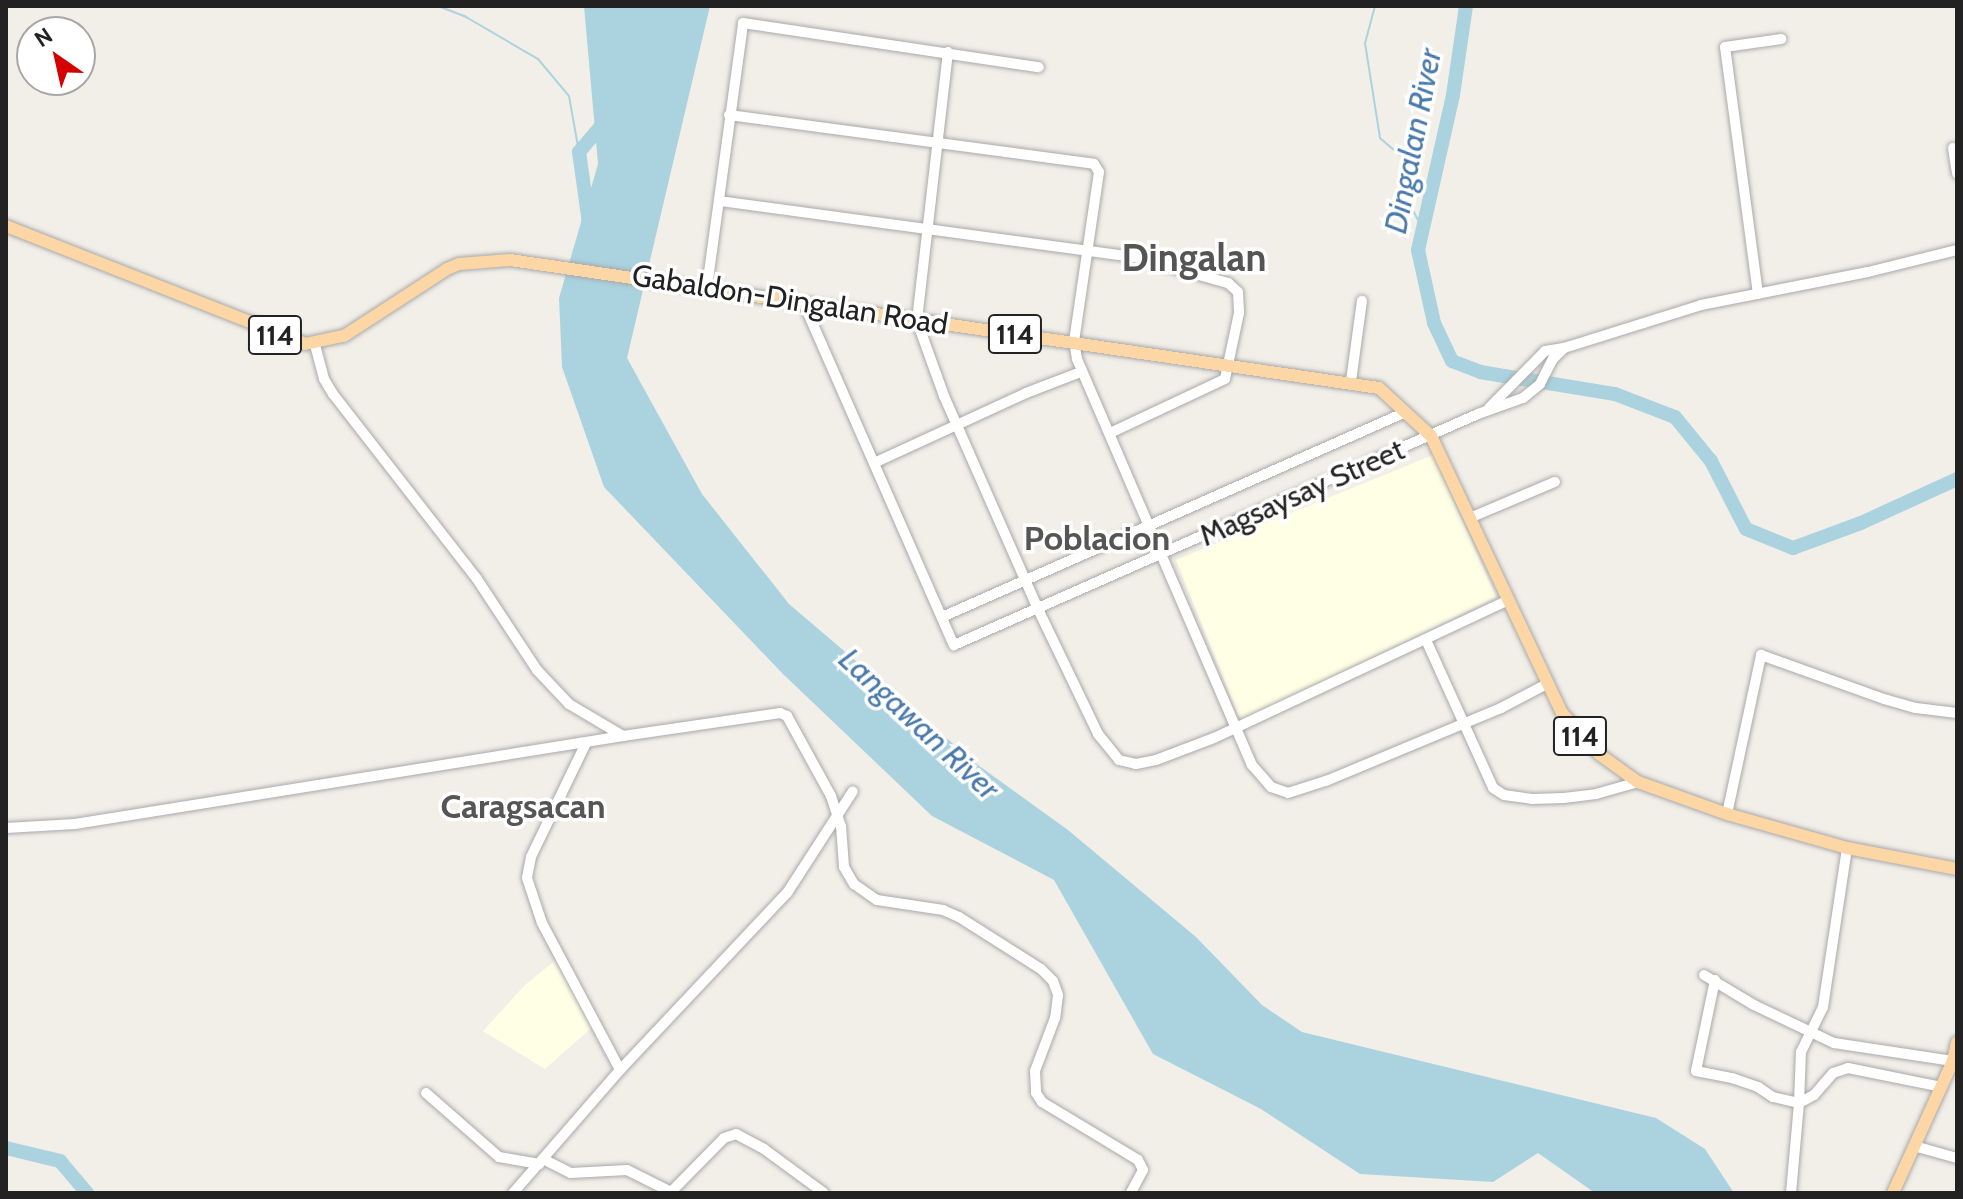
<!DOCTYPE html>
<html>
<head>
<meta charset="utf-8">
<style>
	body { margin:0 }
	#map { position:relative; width:1963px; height:1199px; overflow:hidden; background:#f2efe9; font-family:Cabin,sans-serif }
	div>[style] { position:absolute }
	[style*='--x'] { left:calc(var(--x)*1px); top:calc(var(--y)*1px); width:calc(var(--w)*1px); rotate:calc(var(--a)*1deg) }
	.education>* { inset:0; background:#ffffe5 }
	.water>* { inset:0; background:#aad3df }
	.stream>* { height:2px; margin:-1px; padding:0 1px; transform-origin:1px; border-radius:1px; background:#aad3df }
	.river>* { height:14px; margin:-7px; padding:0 7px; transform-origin:7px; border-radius:7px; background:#aad3df }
	.roads { filter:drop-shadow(0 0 2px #a9a9a9) drop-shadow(0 0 2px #a9a9a9) }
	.minor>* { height:10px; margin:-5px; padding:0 5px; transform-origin:5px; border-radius:5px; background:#fff }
	.major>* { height:12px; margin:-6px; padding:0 6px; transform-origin:6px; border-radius:6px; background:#fcd6a4 }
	span { translate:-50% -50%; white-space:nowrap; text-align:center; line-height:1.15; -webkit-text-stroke:7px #fff; paint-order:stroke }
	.shield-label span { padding:2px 6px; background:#fff; border:2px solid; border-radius:6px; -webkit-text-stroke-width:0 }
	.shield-label { font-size:28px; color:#222; font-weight:700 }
	.street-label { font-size:30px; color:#222 }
	.water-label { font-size:32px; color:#4a7aab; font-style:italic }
	.quarter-label { font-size:34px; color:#555; font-weight:700 }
	.district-label { font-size:38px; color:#555; font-weight:700 }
	.frame { position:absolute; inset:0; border:8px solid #222; pointer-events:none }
	.north { position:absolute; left:16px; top:16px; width:80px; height:80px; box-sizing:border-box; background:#fff; border:2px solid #a7a7a7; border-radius:50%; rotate:326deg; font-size:22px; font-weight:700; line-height:32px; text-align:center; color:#222 }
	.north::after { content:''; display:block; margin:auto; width:28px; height:36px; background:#d40000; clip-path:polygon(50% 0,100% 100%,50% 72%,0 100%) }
</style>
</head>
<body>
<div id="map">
	<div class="education">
		<i style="clip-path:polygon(1433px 455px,1496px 597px,1241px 722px,1176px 560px)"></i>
		<i style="clip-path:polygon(557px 959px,597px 1023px,545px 1069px,483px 1031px,525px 985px)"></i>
	</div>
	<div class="water">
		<i style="clip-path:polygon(584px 6px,710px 6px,627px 358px,702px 494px,789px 604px,978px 765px,1068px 830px,1196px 937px,1262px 1005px,1302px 1032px,1656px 1118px,1705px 1149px,1734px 1193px,1595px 1193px,1538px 1153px,1493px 1182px,1360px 1174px,1261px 1109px,1153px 1054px,1054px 880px,932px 816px,783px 674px,604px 487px,562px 367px,559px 298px,598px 164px)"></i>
	</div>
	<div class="stream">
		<i style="--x:438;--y:6;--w:30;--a:21"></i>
		<i style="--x:466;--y:17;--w:83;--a:30.3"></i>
		<i style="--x:538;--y:59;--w:48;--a:50"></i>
		<i style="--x:569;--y:96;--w:57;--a:79.9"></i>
		<i style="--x:1375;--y:6;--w:38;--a:105"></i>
		<i style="--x:1365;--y:43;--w:96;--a:81"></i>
		<i style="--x:1380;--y:138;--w:37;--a:41"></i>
		<i style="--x:1408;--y:162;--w:12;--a:76"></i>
		<i style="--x:1411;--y:174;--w:29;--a:94"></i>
		<i style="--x:1409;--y:203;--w:30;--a:62"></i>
	</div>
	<div class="river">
		<i style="--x:1466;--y:6;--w:90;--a:98.3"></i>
		<i style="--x:1453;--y:95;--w:159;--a:102.7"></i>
		<i style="--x:1418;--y:250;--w:75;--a:77.6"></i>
		<i style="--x:1434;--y:323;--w:42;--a:64.7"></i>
		<i style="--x:1452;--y:361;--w:30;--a:21"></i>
		<i style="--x:1480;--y:372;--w:137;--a:9.3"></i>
		<i style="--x:1615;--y:394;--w:64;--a:21"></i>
		<i style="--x:1675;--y:417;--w:57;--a:50.7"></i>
		<i style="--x:1711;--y:461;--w:76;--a:62.8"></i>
		<i style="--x:1746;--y:529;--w:51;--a:22"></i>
		<i style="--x:1793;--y:548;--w:72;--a:-20.2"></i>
		<i style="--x:1861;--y:523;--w:106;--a:-24.6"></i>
		<i style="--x:589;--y:223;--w:72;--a:-98"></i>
		<i style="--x:579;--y:152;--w:43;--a:-49.7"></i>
		<i style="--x:6;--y:1148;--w:56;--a:13.5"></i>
		<i style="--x:60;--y:1161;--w:42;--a:49.8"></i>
	</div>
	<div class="roads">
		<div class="minor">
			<i style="--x:948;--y:52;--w:271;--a:96.6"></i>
			<i style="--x:917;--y:321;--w:80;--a:70.2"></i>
			<i style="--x:944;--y:396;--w:231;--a:66.2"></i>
			<i style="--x:1037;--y:607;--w:141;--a:64.3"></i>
			<i style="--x:1098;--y:734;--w:33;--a:51"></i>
			<i style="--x:1119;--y:760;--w:17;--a:13"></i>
			<i style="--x:1136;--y:764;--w:20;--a:-11"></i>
			<i style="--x:1156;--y:760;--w:62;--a:-20.8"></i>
			<i style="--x:1214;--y:738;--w:323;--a:-25.1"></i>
			<i style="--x:729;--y:115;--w:368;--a:7.6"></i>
			<i style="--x:1094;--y:164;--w:9;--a:58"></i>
			<i style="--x:1099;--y:172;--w:172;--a:98.4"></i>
			<i style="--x:1074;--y:342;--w:17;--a:80"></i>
			<i style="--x:1077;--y:359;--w:442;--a:66.7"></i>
			<i style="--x:1252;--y:765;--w:29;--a:49"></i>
			<i style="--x:1271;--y:787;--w:18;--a:19"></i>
			<i style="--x:1288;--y:793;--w:40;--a:-18"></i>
			<i style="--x:1326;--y:781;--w:190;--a:-22.6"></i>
			<i style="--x:1501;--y:708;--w:52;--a:-27.6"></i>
			<i style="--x:1953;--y:148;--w:26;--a:81"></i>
			<i style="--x:720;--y:201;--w:418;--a:7.7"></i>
			<i style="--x:1134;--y:257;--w:98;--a:15.5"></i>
			<i style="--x:1228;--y:283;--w:13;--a:42"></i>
			<i style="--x:1238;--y:292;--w:21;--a:87"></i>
			<i style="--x:1239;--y:313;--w:67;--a:102"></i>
			<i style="--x:1225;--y:379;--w:127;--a:154.8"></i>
			<i style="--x:707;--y:287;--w:266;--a:-82.2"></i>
			<i style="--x:743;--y:23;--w:299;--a:8.5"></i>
			<i style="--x:1758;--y:294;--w:249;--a:-97.6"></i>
			<i style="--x:1725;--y:47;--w:57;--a:-8.1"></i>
			<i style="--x:804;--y:304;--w:373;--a:66.3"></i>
			<i style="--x:954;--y:645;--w:573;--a:-23.79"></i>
			<i style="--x:1478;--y:414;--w:48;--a:-19.6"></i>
			<i style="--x:1523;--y:398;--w:22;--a:-39"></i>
			<i style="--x:1540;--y:384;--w:28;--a:-63"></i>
			<i style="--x:1553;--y:359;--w:16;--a:-45"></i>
			<i style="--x:1564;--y:348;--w:144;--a:-17.4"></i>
			<i style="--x:1701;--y:305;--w:170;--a:-11.2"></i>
			<i style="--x:1868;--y:272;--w:92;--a:-13.9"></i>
			<i style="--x:315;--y:345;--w:35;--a:75"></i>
			<i style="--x:324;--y:379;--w:17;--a:59"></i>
			<i style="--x:333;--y:394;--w:234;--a:52.1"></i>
			<i style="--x:477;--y:579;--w:109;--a:56.6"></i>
			<i style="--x:537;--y:670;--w:47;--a:46.7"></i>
			<i style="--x:569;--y:704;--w:63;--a:30.7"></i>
			<i style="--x:623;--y:736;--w:159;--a:-8.3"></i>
			<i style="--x:780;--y:713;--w:8;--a:23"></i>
			<i style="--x:787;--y:716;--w:91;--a:61.2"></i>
			<i style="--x:831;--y:796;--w:32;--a:72"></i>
			<i style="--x:841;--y:826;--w:41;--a:85.8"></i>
			<i style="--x:844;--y:867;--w:20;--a:60"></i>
			<i style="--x:854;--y:884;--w:28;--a:35"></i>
			<i style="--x:877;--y:900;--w:67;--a:8.6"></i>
			<i style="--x:943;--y:910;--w:17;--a:24"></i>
			<i style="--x:959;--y:917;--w:97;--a:32.4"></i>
			<i style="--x:1041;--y:969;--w:17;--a:45"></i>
			<i style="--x:1053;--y:981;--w:15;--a:70"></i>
			<i style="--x:1058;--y:995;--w:23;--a:97"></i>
			<i style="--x:1055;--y:1018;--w:57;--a:110.7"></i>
			<i style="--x:1035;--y:1071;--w:22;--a:87"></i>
			<i style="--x:1036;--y:1093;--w:11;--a:56"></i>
			<i style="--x:1042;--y:1102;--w:112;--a:31.1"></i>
			<i style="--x:1138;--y:1160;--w:11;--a:63"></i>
			<i style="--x:1143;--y:1170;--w:26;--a:118"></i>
			<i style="--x:1351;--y:381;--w:81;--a:-82.2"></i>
			<i style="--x:1489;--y:408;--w:80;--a:-45.5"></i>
			<i style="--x:1545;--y:351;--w:19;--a:-9"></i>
			<i style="--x:874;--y:463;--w:167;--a:-24.7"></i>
			<i style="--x:1026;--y:393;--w:59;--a:-20.9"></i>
			<i style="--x:1472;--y:517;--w:90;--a:-22.9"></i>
			<i style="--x:942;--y:617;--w:507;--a:-23.84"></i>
			<i style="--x:1426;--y:640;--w:162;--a:65.6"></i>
			<i style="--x:1493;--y:788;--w:13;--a:32"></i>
			<i style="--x:1504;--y:795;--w:28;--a:8"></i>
			<i style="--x:1532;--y:799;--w:32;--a:-2"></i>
			<i style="--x:1564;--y:798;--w:32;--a:-7"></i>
			<i style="--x:1596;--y:794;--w:44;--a:-15.9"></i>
			<i style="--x:586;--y:743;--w:127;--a:115.8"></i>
			<i style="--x:531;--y:857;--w:21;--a:101"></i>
			<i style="--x:527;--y:878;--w:47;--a:71.6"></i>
			<i style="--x:542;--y:923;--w:166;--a:62"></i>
			<i style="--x:1727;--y:814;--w:163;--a:-77.9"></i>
			<i style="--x:1761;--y:655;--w:131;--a:19.7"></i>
			<i style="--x:1884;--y:699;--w:33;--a:16"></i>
			<i style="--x:1916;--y:708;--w:41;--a:7"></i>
			<i style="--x:6;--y:828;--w:69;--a:-3.3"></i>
			<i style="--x:75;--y:824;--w:555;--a:-9.12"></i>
			<i style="--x:1704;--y:975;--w:58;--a:31"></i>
			<i style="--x:1754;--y:1005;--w:89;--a:25.4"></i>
			<i style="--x:1834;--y:1043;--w:120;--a:8.6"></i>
			<i style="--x:1715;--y:980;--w:93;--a:101.8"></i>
			<i style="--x:1696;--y:1071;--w:37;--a:11"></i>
			<i style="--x:1732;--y:1078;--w:28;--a:19"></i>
			<i style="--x:1758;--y:1087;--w:18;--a:34"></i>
			<i style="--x:1773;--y:1097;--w:27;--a:13"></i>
			<i style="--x:1799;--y:1103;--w:51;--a:-87.8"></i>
			<i style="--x:1801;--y:1052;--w:50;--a:-63.9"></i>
			<i style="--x:1823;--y:1007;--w:161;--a:-81.4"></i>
			<i style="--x:426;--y:1093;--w:97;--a:41.2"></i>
			<i style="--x:499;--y:1157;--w:41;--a:9.9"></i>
			<i style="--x:1914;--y:1146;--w:45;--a:15.6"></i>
			<i style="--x:543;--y:1159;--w:31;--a:27"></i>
			<i style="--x:571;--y:1173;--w:56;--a:-3.1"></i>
			<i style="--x:627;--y:1170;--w:51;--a:26.6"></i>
			<i style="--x:672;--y:1191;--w:74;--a:-45.5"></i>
			<i style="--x:724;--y:1138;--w:13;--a:-18"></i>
			<i style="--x:736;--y:1134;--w:32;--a:28"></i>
			<i style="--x:764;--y:1149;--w:74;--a:36.3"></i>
			<i style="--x:513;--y:1193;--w:163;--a:-49"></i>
			<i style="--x:620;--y:1070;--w:243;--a:-46.7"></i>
			<i style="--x:787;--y:893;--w:121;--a:-57.1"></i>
			<i style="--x:1791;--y:1193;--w:90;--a:-84.9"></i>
			<i style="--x:1799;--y:1103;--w:17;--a:-28"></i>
			<i style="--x:1814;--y:1095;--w:29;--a:-49"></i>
			<i style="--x:1833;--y:1073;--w:16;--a:-18"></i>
			<i style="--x:1848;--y:1068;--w:95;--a:11.5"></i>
		</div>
		<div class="major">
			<i style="--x:6;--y:226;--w:321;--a:21.5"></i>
			<i style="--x:305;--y:344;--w:40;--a:-12"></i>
			<i style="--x:344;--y:336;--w:123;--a:-33"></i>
			<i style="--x:447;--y:269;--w:13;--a:-23"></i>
			<i style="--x:459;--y:264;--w:51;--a:-4.5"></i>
			<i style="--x:510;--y:260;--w:878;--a:8.38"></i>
			<i style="--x:1379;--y:388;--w:71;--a:42.7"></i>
			<i style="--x:1431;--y:436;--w:306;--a:64.7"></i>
			<i style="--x:1562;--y:713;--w:55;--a:47.9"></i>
			<i style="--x:1599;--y:754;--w:48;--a:35.7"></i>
			<i style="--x:1638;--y:782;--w:95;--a:19.8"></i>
			<i style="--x:1727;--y:814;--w:125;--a:15.8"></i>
			<i style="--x:1847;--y:848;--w:112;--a:10.8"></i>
			<i style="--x:1893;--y:1193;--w:145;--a:-65.6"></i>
			<i style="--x:1953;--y:1061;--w:19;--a:-78"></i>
		</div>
	</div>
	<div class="shield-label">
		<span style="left:1015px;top:334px">114</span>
		<span style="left:275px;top:335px">114</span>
		<span style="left:1580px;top:736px">114</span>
	</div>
	<div class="street-label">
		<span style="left:790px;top:300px;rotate:9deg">Gabaldon-Dingalan Road</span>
		<span style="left:1302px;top:493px;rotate:-24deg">Magsaysay Street</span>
	</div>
	<div class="water-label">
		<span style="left:1413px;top:141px;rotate:-79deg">Dingalan River</span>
		<span style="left:919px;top:724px;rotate:43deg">Langawan River</span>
	</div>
	<div class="quarter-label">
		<span style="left:1097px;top:539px">Poblacion</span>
		<span style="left:523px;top:807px">Caragsacan</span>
	</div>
	<div class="district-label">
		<span style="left:1194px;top:258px">Dingalan</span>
	</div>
	<div class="frame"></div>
	<div class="north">N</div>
</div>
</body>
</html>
